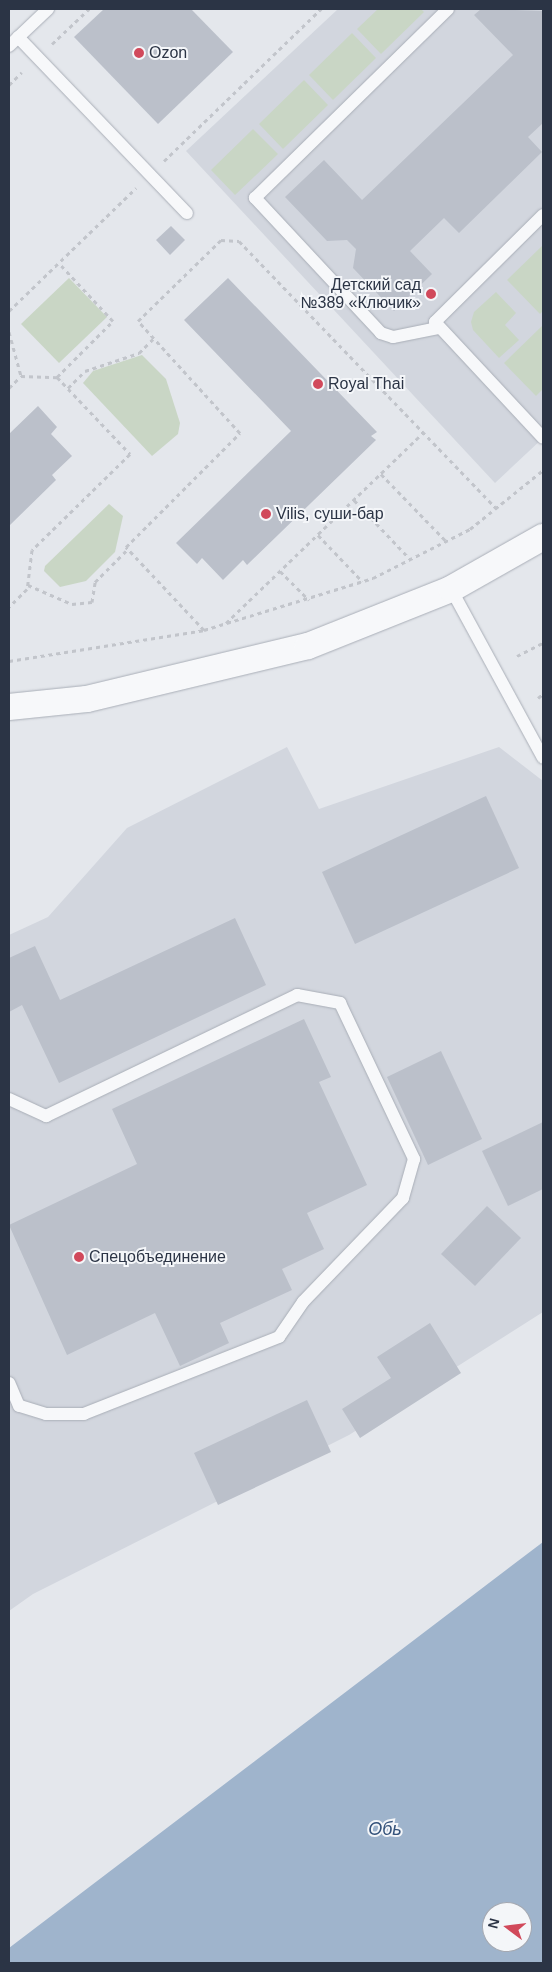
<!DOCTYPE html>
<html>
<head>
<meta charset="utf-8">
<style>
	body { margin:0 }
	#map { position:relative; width:552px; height:1972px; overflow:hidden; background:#e4e7ec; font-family:Helvetica,sans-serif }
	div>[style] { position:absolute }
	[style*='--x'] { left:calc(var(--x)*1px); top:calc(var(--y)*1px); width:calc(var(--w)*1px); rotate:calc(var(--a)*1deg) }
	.built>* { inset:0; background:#d2d6de }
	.green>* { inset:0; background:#c9d6c5 }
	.water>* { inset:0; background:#9fb4cc }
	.building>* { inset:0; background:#bbc0ca }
	.path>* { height:3px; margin-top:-1.5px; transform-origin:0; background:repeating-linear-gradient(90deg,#c2c5cb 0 4px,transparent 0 8px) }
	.roads { filter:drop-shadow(0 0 1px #a9aeb7) drop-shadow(0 0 1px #a9aeb7) }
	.service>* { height:12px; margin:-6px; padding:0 6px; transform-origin:6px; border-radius:6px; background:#f7f8fa }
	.minor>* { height:26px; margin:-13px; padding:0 13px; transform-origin:13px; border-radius:13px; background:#f7f8fa }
	.dots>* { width:14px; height:14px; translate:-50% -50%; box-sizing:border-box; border:2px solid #f4f6f9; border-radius:50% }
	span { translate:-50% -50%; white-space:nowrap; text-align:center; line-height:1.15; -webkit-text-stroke:4px #f4f6f9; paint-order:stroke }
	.poi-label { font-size:16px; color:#2b3445 }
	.left { translate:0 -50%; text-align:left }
	.right { translate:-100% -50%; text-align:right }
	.water-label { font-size:18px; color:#34527a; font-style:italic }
	.frame { position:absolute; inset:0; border:10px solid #2b3445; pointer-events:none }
	.north { position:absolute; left:482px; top:1902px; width:50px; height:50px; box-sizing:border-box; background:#f4f6f9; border:1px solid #a4a8b1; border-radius:50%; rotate:285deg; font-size:14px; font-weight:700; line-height:20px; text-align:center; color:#2b3445 }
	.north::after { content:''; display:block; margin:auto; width:18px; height:22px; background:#d1495b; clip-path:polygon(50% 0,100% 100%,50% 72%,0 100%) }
</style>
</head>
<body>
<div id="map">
	<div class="built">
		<i style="clip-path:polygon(338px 9px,543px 9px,543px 438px,495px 483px,186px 151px)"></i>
		<i style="clip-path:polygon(287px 747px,319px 809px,499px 747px,543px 781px,543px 1312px,349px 1435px,33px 1594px,9px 1611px,9px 935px,48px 917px,127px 828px)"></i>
	</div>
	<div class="green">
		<i style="clip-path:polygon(378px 9px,421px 9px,424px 12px,381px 54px,357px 29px)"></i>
		<i style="clip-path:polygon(352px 33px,376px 58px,333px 100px,309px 75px)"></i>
		<i style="clip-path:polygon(304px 80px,328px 105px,283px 149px,259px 124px)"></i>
		<i style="clip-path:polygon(253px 129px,278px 154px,235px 195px,211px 170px)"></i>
		<i style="clip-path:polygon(543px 245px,543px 311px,540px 314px,507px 280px)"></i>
		<i style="clip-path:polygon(69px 278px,107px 317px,59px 363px,21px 324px)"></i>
		<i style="clip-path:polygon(496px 292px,516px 313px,505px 325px,519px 340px,499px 358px,473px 330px,471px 322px,474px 312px)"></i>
		<i style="clip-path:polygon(543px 325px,543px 389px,536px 396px,504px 363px)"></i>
		<i style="clip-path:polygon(142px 355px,166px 379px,180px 423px,178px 434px,152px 456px,83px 383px,93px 371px)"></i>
		<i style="clip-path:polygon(109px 504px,123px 516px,115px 552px,86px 581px,60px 587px,44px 571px,45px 566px)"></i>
	</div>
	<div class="water">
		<i style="clip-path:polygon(evenodd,543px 1542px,543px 1963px,9px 1963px,9px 1948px,543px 1542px,492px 1912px,522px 1912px,522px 1942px,492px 1942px,492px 1912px)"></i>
	</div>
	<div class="building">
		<i style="clip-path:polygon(104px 9px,191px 9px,233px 52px,158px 124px,74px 37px)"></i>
		<i style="clip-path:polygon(481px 9px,543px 11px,543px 123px,528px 137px,542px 152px,459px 233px,444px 218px,410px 251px,432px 274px,394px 311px,353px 268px,356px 249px,347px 240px,327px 241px,285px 197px,324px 160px,362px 200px,513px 55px,474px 15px)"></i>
		<i style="clip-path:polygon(171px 226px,185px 240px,170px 255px,156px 240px)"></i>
		<i style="clip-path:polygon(228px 278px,377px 432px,371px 436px,376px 440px,247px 565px,243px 560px,223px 580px,202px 558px,197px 564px,176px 543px,291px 431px,184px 320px)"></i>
		<i style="clip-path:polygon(38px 406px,57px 427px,51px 434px,72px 456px,52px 475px,56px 480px,9px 526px,9px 434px)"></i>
		<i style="clip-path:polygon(486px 796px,519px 868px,355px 944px,322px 872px)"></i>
		<i style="clip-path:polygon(235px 918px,266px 985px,59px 1083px,22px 1005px,9px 1012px,9px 958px,35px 946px,60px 1000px)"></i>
		<i style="clip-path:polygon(304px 1019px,331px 1077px,319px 1082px,367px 1185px,307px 1213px,324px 1249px,282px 1269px,292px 1290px,220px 1323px,229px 1343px,180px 1366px,155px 1313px,67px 1355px,9px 1225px,137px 1164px,112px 1109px)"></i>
		<i style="clip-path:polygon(441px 1051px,482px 1139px,428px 1165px,387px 1077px)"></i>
		<i style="clip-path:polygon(543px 1122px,543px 1189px,508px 1206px,482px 1151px)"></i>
		<i style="clip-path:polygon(487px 1206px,521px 1238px,475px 1286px,441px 1254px)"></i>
		<i style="clip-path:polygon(430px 1323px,461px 1373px,360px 1438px,342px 1409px,391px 1378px,377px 1357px)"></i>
		<i style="clip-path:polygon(307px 1400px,331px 1452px,218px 1505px,194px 1453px)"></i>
	</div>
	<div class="path">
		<i style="--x:52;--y:44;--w:51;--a:-43.4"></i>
		<i style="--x:9;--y:85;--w:18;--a:-45"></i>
		<i style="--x:164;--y:161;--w:219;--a:-44.1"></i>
		<i style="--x:9;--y:311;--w:177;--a:-44.1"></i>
		<i style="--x:9;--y:332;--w:46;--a:74.7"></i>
		<i style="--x:57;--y:377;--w:79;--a:-45"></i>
		<i style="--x:113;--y:321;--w:79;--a:-133"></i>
		<i style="--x:9;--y:388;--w:17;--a:-45"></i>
		<i style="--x:21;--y:376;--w:36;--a:2"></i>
		<i style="--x:57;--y:377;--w:106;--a:46.5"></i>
		<i style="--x:130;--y:454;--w:137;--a:135.6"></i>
		<i style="--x:32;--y:550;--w:39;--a:97"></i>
		<i style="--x:27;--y:589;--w:25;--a:135"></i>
		<i style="--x:68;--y:388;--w:24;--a:-45"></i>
		<i style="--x:85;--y:371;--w:57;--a:-18.4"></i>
		<i style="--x:139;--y:353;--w:20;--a:-45"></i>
		<i style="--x:381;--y:474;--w:93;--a:45.9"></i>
		<i style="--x:354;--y:500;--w:81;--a:46.5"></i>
		<i style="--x:318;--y:535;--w:64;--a:46.3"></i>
		<i style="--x:280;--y:571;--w:41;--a:45"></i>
		<i style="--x:28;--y:585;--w:48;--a:23.4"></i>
		<i style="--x:72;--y:604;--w:20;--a:-6"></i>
		<i style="--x:92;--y:602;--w:20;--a:-81"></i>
		<i style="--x:95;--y:582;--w:45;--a:-45"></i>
		<i style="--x:226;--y:623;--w:275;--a:-44"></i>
		<i style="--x:204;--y:630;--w:114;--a:-133.2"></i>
		<i style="--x:126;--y:547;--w:161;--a:-45"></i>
		<i style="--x:240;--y:433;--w:151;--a:-132.3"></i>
		<i style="--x:138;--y:321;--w:116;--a:-44.3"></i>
		<i style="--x:221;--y:240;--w:18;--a:3"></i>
		<i style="--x:239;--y:241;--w:372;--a:46.1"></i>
		<i style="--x:517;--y:656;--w:29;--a:-27"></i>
		<i style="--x:9;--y:661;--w:197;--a:-9"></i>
		<i style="--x:204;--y:630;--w:177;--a:-17.1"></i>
		<i style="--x:373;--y:578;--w:109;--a:-26.8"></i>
		<i style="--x:470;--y:529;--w:94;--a:-38.9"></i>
		<i style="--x:538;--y:698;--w:6;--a:-39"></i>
	</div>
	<div class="roads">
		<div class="service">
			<i style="--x:18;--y:37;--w:244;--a:46.2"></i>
			<i style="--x:9;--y:46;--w:54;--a:-43.5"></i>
			<i style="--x:543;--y:215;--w:152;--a:135.3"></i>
			<i style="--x:435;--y:322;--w:158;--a:47"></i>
			<i style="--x:438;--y:328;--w:46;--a:168.7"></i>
			<i style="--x:393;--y:337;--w:13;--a:-162"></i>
			<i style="--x:381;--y:333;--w:185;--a:-133"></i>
			<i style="--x:255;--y:198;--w:270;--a:-44.4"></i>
			<i style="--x:451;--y:589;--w:192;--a:61.4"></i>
			<i style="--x:9;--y:1099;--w:41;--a:24.7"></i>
			<i style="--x:46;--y:1116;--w:279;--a:-25.7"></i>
			<i style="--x:297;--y:995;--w:44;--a:10.5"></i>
			<i style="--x:340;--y:1003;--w:173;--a:64.6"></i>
			<i style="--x:414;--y:1159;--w:41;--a:105.8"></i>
			<i style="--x:403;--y:1198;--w:144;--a:133.9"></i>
			<i style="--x:303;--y:1302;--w:42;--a:124.4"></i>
			<i style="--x:279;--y:1337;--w:210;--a:158.5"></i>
			<i style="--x:84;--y:1414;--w:38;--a:180"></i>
			<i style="--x:46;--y:1414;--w:28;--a:-163"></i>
			<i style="--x:19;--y:1406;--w:25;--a:-113"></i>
		</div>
		<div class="minor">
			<i style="--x:9;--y:707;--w:78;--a:-5.9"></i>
			<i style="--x:87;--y:699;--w:227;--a:-13.5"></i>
			<i style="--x:308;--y:646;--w:154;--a:-21.7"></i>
			<i style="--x:451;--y:589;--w:106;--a:-29.5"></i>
		</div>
	</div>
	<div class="dots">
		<i style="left:139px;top:53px;background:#d1495b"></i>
		<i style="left:431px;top:294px;background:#d1495b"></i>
		<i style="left:318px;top:384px;background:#d1495b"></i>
		<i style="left:266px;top:514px;background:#d1495b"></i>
		<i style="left:79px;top:1257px;background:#d1495b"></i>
	</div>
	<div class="poi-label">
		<span class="left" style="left:149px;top:53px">Ozon</span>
		<span class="right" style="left:421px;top:294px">Детский сад<br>№389 «Ключик»</span>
		<span class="left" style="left:328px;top:384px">Royal Thai</span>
		<span class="left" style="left:276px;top:514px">Vilis, суши-бар</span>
		<span class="left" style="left:89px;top:1257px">Спецобъединение</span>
	</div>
	<div class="water-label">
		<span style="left:385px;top:1829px">Обь</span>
	</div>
	<div class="frame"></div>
	<div class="north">N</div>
</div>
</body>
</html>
